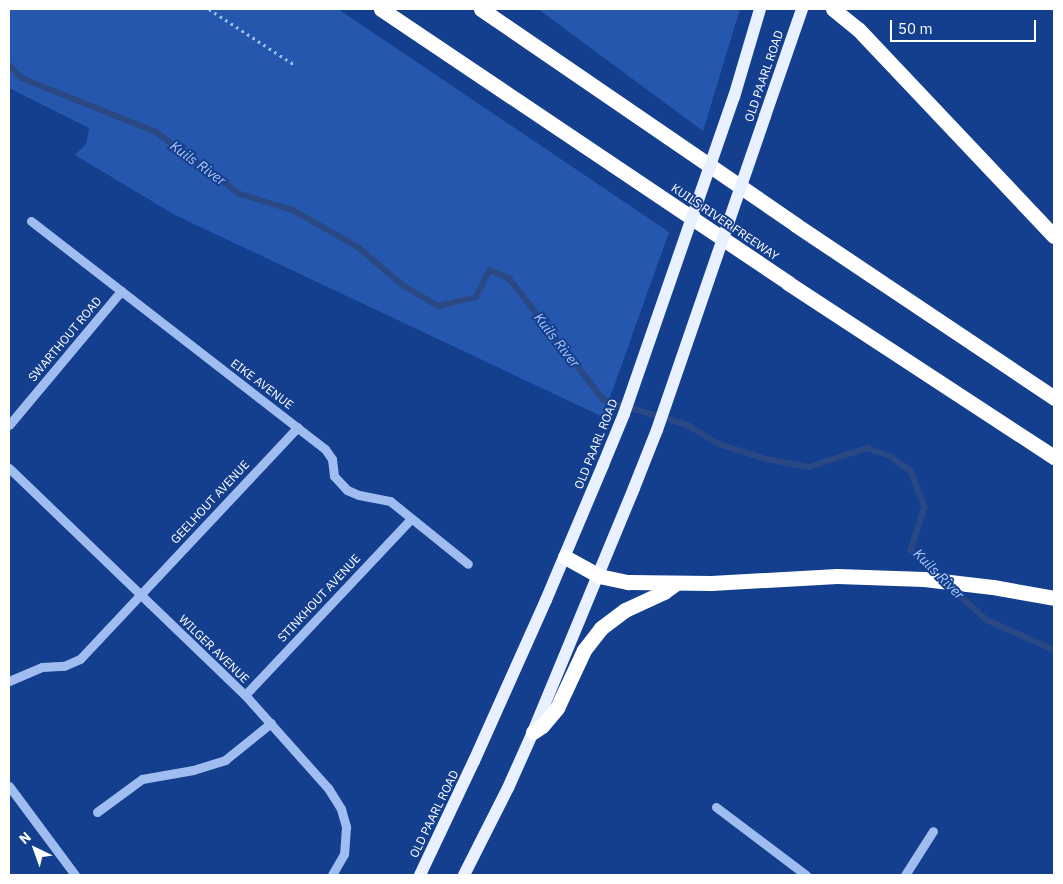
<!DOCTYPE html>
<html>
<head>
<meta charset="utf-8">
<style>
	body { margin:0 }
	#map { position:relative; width:1063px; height:884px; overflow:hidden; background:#143f8f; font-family:"IBM Plex Sans",sans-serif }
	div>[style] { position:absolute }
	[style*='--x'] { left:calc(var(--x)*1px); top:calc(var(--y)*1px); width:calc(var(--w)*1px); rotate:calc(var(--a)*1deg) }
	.green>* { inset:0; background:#2657ae }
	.stream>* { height:5.5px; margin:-2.75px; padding:0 2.75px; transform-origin:2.75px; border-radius:2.75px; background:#2a4984 }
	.path>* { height:3px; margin-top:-1.5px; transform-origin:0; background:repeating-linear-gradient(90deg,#a0bdf1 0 2.5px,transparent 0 6.5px) }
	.minor>* { height:9px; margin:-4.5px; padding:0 4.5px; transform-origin:4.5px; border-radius:4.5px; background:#a0bdf1 }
	.major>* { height:12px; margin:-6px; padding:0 6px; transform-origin:6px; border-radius:6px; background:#e9f0ff }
	.highway>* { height:15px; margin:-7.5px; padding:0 7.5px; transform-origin:7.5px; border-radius:7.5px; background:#fff }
	.major-bridge>* { height:12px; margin:-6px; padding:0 6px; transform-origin:6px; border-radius:6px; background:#e9f0ff }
	span { translate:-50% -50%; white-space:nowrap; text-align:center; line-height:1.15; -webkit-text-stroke:4px #143f8f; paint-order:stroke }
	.street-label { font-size:12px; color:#fff }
	.water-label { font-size:14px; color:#acc7f8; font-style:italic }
	.frame { position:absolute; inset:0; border:10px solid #fff; pointer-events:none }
	.north { position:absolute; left:10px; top:824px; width:50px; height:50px; -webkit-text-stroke:4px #143f8f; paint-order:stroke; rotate:318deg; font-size:14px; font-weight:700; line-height:20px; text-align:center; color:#fff }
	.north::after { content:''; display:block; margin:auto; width:18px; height:22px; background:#fff; clip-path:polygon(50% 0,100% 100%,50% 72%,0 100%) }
	.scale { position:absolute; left:890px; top:20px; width:146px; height:22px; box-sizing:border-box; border:2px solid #fff; border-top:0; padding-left:6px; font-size:15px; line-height:18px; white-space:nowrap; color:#fff; -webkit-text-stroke:4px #143f8f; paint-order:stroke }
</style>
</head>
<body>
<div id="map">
	<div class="green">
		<i style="clip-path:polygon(9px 9px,338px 9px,669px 232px,603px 417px,175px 215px,75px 155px,86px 144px,89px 128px,9px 88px)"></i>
		<i style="clip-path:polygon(538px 9px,740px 9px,703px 131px)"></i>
	</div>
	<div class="stream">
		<i style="--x:9;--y:65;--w:18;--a:45"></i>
		<i style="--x:22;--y:78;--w:144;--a:21.9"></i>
		<i style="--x:156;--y:132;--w:104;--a:36.4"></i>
		<i style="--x:240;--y:194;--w:55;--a:16.8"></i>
		<i style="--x:293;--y:210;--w:75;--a:29.6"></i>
		<i style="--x:358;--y:247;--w:59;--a:40.2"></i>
		<i style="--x:403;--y:285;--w:41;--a:31"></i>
		<i style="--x:438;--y:306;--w:39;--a:-13"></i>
		<i style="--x:476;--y:297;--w:30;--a:-63"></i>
		<i style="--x:490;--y:270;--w:21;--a:23"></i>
		<i style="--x:509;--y:278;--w:155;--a:52.1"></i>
		<i style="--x:604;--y:400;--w:88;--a:16.6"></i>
		<i style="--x:688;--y:425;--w:36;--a:32"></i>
		<i style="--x:719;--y:444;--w:49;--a:17.7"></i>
		<i style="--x:766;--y:459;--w:44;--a:10.5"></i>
		<i style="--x:809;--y:467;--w:61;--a:-18.1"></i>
		<i style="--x:867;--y:448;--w:24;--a:19"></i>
		<i style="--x:890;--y:456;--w:26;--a:36"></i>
		<i style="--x:911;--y:471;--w:39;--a:69"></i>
		<i style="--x:925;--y:507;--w:45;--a:108"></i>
		<i style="--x:911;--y:550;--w:41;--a:43"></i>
		<i style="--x:950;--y:586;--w:50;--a:42.6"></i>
		<i style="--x:987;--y:620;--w:73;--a:24.1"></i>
	</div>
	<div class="path">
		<i style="--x:209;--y:9;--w:103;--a:33.1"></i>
	</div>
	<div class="minor">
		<i style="--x:31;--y:221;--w:372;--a:37.8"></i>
		<i style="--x:325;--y:449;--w:12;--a:55"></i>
		<i style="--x:332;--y:459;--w:17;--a:83"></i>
		<i style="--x:334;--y:476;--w:19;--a:47"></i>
		<i style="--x:347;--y:490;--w:13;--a:23"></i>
		<i style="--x:359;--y:495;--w:32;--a:11"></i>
		<i style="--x:390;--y:501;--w:100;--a:38.9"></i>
		<i style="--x:9;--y:425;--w:175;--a:-50.1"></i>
		<i style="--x:9;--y:468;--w:327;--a:43.9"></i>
		<i style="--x:245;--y:695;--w:125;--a:48.3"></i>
		<i style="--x:328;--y:788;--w:25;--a:58"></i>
		<i style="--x:341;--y:809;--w:19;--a:74"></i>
		<i style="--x:346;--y:827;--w:27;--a:94"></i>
		<i style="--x:344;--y:854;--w:24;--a:120"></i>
		<i style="--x:9;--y:681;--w:36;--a:-23"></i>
		<i style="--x:42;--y:667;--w:22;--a:-3"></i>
		<i style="--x:64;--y:666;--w:17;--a:-24"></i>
		<i style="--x:80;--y:659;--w:318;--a:-46.8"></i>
		<i style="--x:245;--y:695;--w:242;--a:-46.7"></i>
		<i style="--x:9;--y:786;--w:111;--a:53.4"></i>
		<i style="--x:716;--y:807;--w:113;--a:37.1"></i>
		<i style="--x:97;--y:812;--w:56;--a:-36.3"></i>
		<i style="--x:142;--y:779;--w:52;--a:-10"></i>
		<i style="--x:193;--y:770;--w:34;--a:-17"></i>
		<i style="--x:225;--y:760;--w:59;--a:-38.8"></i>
		<i style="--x:905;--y:875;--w:52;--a:-57.5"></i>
	</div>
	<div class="major">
		<i style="--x:734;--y:97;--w:92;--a:-73.5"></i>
		<i style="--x:765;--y:116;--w:113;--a:-70.9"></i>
		<i style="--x:420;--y:875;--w:126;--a:-64.7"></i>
		<i style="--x:474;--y:761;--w:176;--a:-65.9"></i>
		<i style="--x:546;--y:600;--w:147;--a:-67.1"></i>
		<i style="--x:464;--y:875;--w:97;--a:-63.2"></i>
		<i style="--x:508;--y:788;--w:61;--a:-65.9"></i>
		<i style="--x:533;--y:732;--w:264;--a:-67.5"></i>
	</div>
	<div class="highway">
		<i style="--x:381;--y:9;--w:491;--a:33.9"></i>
		<i style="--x:788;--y:283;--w:318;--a:33.2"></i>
		<i style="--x:481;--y:9;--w:382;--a:34.4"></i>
		<i style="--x:796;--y:225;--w:311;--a:33.8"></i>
		<i style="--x:833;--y:9;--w:32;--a:39"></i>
		<i style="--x:858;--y:29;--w:285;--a:46.6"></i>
		<i style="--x:565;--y:557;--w:39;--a:29"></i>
		<i style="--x:599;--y:576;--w:30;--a:12"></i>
		<i style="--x:628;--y:582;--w:83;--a:0.7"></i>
		<i style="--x:711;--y:583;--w:126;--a:-3.2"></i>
		<i style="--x:837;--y:576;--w:87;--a:2"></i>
		<i style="--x:924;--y:579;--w:69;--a:6.6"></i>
		<i style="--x:993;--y:587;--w:62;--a:10.2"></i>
		<i style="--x:533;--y:732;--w:11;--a:-34"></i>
		<i style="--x:542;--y:726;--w:23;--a:-50"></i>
		<i style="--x:557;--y:708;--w:64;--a:-65"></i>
		<i style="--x:584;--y:650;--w:28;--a:-52"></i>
		<i style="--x:601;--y:628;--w:30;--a:-37"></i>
		<i style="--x:625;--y:610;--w:43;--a:-24.8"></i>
		<i style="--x:664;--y:592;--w:14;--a:-36"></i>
	</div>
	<div class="major-bridge">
		<i style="--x:603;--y:465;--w:55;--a:-67.6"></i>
		<i style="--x:624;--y:414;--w:336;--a:-70.9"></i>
		<i style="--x:634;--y:488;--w:62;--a:-68.4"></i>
		<i style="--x:657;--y:430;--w:332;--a:-71"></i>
	</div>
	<div class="street-label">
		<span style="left:764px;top:76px;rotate:-71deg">OLD PAARL ROAD</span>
		<span style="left:725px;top:222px;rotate:34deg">KUILS RIVER FREEWAY</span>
		<span style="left:65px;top:339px;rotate:-50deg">SWARTHOUT ROAD</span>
		<span style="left:262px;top:384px;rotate:37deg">EIKE AVENUE</span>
		<span style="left:596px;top:444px;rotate:-68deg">OLD PAARL ROAD</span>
		<span style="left:210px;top:502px;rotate:-47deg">GEELHOUT AVENUE</span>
		<span style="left:319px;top:598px;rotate:-47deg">STINKHOUT AVENUE</span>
		<span style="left:214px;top:649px;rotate:44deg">WILGER AVENUE</span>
		<span style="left:434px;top:814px;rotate:-64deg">OLD PAARL ROAD</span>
	</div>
	<div class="water-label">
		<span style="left:198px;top:163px;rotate:36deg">Kuils River</span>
		<span style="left:557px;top:340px;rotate:52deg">Kuils River</span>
		<span style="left:939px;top:574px;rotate:45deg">Kuils River</span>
	</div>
	<div class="frame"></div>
	<div class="north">N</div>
	<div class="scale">50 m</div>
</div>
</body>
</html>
